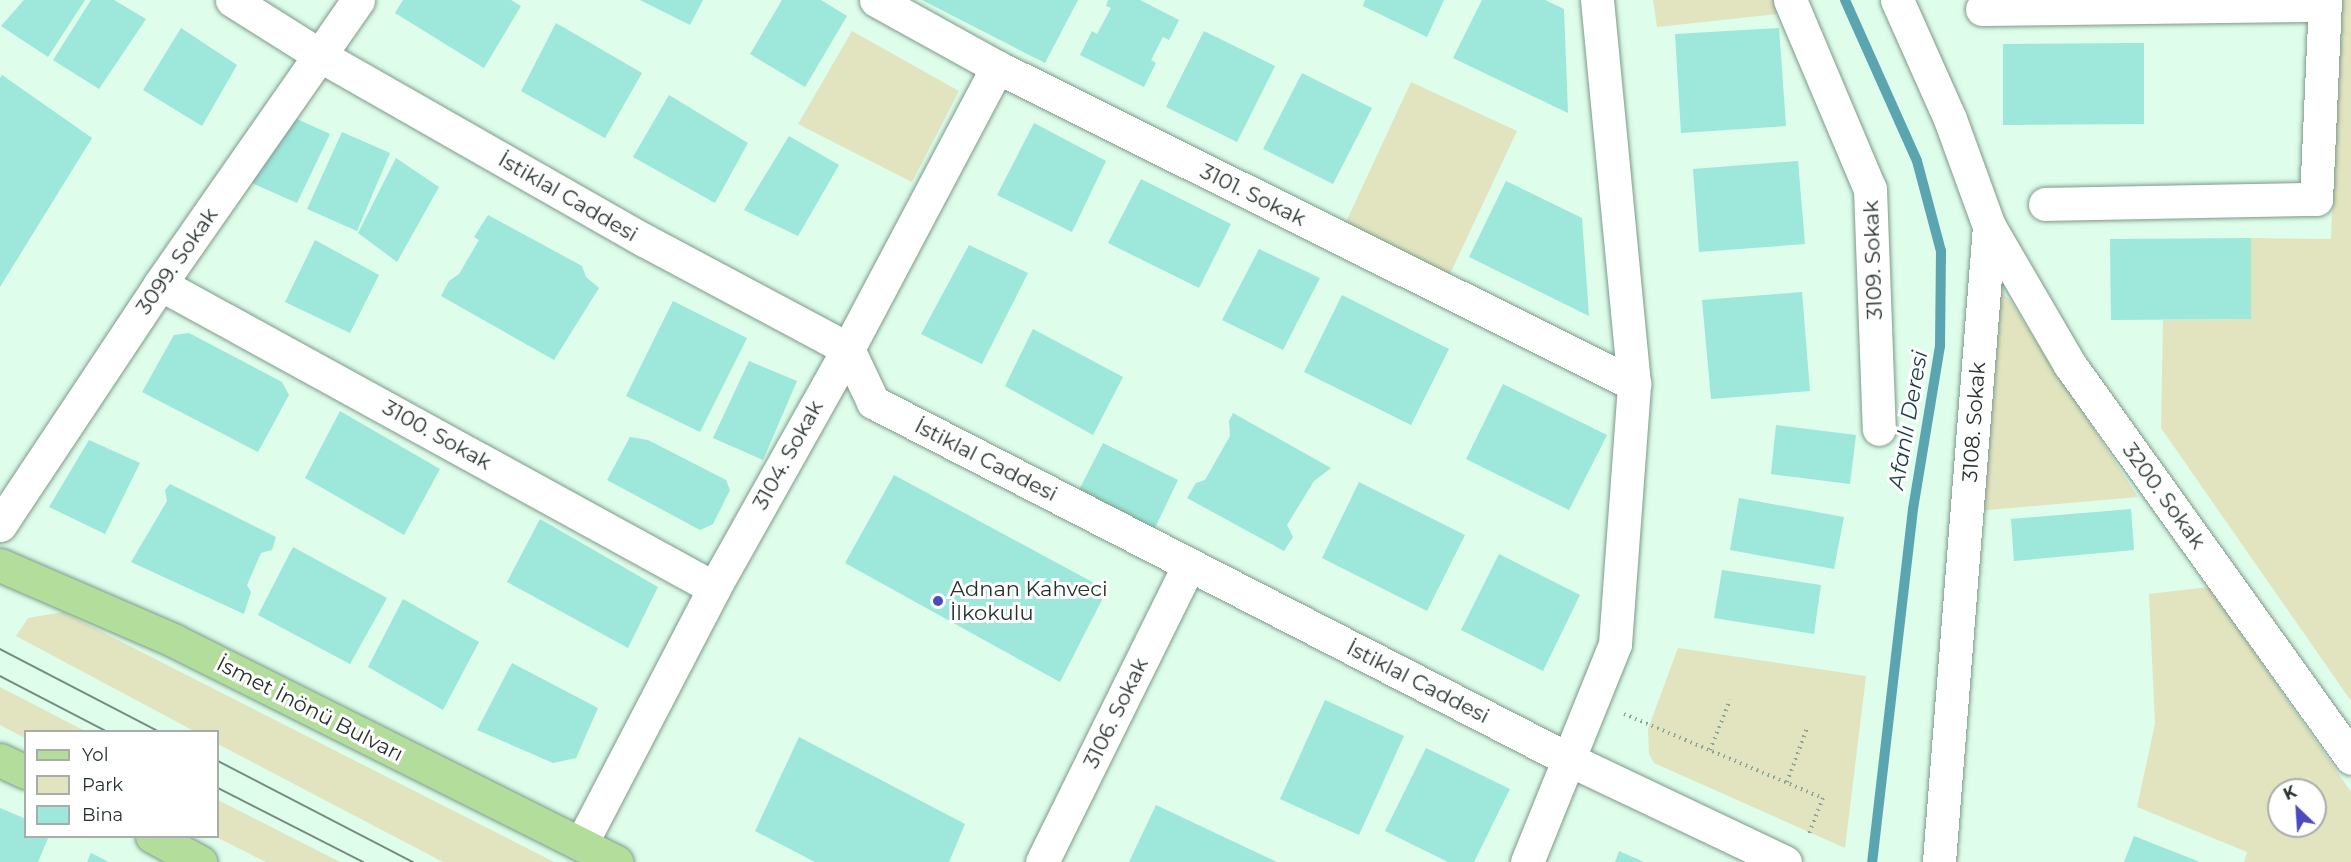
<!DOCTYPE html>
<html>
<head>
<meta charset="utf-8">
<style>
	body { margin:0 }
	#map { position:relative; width:2351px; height:862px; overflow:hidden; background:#defdeb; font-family:Montserrat,sans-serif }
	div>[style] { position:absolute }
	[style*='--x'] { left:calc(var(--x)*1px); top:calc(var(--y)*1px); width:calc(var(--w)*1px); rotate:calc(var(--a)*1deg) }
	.green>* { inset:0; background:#e1e4bf }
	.stream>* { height:10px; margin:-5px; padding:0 5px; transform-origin:5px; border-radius:5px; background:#5aa5af }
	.building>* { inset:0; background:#9de7db }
	.path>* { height:4px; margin-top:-2px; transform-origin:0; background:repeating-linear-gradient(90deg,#8ca396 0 1.5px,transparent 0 6px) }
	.roads { filter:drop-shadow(0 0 2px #7e9a8a) drop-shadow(0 0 2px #7e9a8a) }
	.minor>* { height:33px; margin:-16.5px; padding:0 16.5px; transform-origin:16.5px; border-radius:16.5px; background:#fff }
	.major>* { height:33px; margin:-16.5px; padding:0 16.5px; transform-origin:16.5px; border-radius:16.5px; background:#b2dd9a }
	.tram>* { height:1.5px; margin:-0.75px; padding:0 0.75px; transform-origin:0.75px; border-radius:0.75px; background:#778c80 }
	.dots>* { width:16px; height:16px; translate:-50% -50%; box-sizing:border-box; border:3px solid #fff; border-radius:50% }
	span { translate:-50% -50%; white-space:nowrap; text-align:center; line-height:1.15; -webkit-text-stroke:6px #fff; paint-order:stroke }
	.street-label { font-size:21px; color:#26322b }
	.poi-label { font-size:21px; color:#26322b }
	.left { translate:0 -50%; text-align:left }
	.water-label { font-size:22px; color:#1a3e43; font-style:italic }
	.legend { position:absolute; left:24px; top:730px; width:195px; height:108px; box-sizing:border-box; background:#fff; border:2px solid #a8adaa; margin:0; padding:8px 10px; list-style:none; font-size:18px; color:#26322b }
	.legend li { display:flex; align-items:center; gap:12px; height:30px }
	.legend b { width:30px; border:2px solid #a8adaa }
	.north { position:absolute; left:2267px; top:778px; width:60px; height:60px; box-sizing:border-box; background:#fff; border:2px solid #a8adaa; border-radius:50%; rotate:335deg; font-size:16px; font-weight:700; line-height:24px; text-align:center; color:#26322b }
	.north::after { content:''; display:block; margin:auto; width:21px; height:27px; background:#4d49bf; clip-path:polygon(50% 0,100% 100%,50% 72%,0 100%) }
</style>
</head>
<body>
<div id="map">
	<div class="green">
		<i style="clip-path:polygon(1653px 0,1779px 0,1786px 13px,1657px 27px)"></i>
		<i style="clip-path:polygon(2340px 0,2351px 0,2351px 701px,2161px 428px,2163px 320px,2251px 319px,2251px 238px,2331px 239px)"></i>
		<i style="clip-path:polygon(852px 31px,959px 91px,912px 182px,798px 124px)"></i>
		<i style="clip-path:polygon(1411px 82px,1517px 131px,1450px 274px,1346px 222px)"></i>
		<i style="clip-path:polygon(2001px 293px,2009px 299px,2138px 497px,1976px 511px,1993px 296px)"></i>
		<i style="clip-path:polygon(evenodd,2209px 587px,2351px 792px,2351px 862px,2244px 862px,2247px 852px,2137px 807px,2155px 724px,2149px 594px,2209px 587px,2279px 790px,2315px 790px,2315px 826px,2279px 826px,2279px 790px)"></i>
		<i style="clip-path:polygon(63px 612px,226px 695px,554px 862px,443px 862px,218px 744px,218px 732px,194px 731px,16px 636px,28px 618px)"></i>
		<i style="clip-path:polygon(1678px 648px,1866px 676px,1845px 848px,1654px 763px,1649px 754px,1648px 729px)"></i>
		<i style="clip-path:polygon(0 687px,85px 731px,26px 732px,25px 738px,0 725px)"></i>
		<i style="clip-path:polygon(218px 800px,340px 862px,266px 862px,216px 837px)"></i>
	</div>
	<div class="stream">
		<i style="--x:1845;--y:0;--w:176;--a:65.9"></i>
		<i style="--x:1917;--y:161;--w:93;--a:75.1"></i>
		<i style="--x:1941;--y:251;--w:95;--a:90.6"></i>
		<i style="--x:1940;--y:346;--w:165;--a:99.4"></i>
		<i style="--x:1913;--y:509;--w:355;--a:96.6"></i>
	</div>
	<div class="building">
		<i style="clip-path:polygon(24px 0,85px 0,48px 57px,1px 26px)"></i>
		<i style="clip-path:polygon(91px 0,114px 0,146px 19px,99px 89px,53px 60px)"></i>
		<i style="clip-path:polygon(403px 0,511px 0,521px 6px,484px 68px,395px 13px)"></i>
		<i style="clip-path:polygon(640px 0,703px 0,690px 25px)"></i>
		<i style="clip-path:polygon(782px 0,821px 0,847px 16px,805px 87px,750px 54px)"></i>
		<i style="clip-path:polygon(922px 0,1078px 0,1045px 63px)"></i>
		<i style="clip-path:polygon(1108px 0,1140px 0,1179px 20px,1169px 40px,1163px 37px,1151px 60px,1156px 63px,1144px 87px,1080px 55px,1092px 31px,1097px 34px,1111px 8px,1106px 6px)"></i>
		<i style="clip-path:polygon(1365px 0,1444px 0,1427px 37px,1363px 6px)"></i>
		<i style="clip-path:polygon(1482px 0,1545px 0,1564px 9px,1568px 113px,1453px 58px)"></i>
		<i style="clip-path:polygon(556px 23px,642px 73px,605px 138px,521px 91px)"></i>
		<i style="clip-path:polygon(181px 28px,237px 65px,202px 126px,143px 90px)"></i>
		<i style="clip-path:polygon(1779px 28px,1786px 126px,1681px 133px,1675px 34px)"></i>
		<i style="clip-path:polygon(1204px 31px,1275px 66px,1237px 142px,1166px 107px)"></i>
		<i style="clip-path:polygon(2144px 43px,2144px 124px,2003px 125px,2003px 44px)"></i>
		<i style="clip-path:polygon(1302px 73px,1372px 108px,1333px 184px,1263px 149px)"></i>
		<i style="clip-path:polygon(2px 75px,92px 138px,0 287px,0 78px)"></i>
		<i style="clip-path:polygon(669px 95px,748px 143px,715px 203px,633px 157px)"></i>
		<i style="clip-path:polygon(286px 114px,330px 134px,297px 203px,252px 183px)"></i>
		<i style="clip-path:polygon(1034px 123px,1106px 161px,1072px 232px,997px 195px)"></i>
		<i style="clip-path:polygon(342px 132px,390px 153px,357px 231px,307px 209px)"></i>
		<i style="clip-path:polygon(789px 136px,839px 165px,798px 236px,744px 210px)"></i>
		<i style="clip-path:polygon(396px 158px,439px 187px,397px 262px,358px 233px)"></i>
		<i style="clip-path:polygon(1798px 161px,1805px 244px,1699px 252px,1693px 169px)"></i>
		<i style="clip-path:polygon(1141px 179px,1231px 224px,1199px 288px,1108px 243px)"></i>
		<i style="clip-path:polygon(1506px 181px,1582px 218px,1589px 316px,1469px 257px)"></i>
		<i style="clip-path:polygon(488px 215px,582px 266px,586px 277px,599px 288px,554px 360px,441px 296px,449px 281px,459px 274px,479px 240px,474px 237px)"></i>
		<i style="clip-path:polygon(2251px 238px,2251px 319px,2111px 320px,2110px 239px)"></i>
		<i style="clip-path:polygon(315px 240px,379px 275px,350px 333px,285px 302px)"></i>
		<i style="clip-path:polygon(969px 245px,1028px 273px,982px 364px,921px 334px)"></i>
		<i style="clip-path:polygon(1259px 249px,1320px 278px,1283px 350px,1222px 320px)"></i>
		<i style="clip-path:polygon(1802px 292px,1810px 391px,1711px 399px,1702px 300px)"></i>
		<i style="clip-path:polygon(1342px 295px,1449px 349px,1411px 425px,1304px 372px)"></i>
		<i style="clip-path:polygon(673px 301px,747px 338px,700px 432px,626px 396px)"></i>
		<i style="clip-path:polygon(1033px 329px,1123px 377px,1093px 435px,1005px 386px)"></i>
		<i style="clip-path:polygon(189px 333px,282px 382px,289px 395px,258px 452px,142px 392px,174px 335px)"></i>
		<i style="clip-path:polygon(749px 361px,797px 381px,763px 460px,713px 438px)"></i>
		<i style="clip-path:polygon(1503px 384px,1607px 435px,1569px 510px,1466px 459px)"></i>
		<i style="clip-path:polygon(340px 411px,440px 469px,404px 535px,305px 478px)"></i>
		<i style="clip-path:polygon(1233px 413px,1331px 468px,1314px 481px,1287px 525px,1293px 537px,1284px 551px,1187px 498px,1196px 483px,1205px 480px,1230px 436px,1229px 421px)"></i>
		<i style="clip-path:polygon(1776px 425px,1856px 435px,1850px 484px,1771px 474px)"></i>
		<i style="clip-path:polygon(630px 437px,648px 440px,726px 480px,730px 490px,713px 524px,700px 530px,607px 480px)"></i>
		<i style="clip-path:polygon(89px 440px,140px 463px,105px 534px,49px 507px)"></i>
		<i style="clip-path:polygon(1103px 443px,1178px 480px,1153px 532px,1077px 494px)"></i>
		<i style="clip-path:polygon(894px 475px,1107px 590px,1060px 682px,845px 563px)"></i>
		<i style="clip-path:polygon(1359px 482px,1465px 535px,1427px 611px,1322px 558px)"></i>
		<i style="clip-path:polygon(170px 484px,276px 537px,272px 550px,261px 553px,247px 585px,251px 592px,244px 614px,131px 562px,167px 501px,165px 490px)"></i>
		<i style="clip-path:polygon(1739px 498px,1844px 517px,1834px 569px,1730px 550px)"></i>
		<i style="clip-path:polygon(2131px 509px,2134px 550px,2014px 561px,2011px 519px)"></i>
		<i style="clip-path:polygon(540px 519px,658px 587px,628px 648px,507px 582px)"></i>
		<i style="clip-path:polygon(293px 547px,387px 598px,350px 664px,258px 615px)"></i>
		<i style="clip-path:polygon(1499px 554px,1580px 595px,1543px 671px,1461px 630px)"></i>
		<i style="clip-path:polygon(1722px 570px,1821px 585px,1814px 634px,1714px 618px)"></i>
		<i style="clip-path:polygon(403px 599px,479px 642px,443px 710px,368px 667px)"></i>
		<i style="clip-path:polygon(512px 663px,598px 708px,576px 758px,553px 763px,477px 730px)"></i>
		<i style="clip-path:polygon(1325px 700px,1404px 736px,1359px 835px,1280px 799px)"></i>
		<i style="clip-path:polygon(799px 737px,965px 824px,949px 862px,815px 862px,755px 831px)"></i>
		<i style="clip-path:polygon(1426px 748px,1510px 789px,1474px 862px,1448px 862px,1385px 831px)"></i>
		<i style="clip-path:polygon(1156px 805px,1277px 862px,1129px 862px)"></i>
		<i style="clip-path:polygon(0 808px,26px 819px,26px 836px,49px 836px,38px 862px,0 862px)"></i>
		<i style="clip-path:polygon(2134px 836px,2200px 862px,2124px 862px)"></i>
		<i style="clip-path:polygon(1619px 851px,1644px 862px,1615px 862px)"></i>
		<i style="clip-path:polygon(91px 853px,109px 862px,87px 862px)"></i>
	</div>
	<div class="path">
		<i style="--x:1624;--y:714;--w:216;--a:22.9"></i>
		<i style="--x:1823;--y:798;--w:41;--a:111.5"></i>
		<i style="--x:1710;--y:750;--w:54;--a:-68.2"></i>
		<i style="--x:1787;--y:782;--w:58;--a:-69.7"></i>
	</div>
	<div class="roads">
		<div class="minor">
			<i style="--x:232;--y:0;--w:105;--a:32.2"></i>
			<i style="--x:321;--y:56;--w:372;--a:29.7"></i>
			<i style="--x:644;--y:240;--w:231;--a:28.1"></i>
			<i style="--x:848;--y:349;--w:59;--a:64.7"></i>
			<i style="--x:873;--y:402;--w:784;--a:27.19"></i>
			<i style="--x:1570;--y:760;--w:238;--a:25.4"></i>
			<i style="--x:876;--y:0;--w:138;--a:29"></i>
			<i style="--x:997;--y:67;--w:712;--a:26.46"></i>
			<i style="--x:1790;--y:0;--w:205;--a:67.1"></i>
			<i style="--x:1870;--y:189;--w:240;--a:87.9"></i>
			<i style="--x:1897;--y:0;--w:130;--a:66"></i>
			<i style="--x:1950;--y:119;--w:114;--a:70"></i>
			<i style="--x:1989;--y:226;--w:638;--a:94.5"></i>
			<i style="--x:1982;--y:9;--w:343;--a:-0.7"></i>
			<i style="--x:2045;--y:204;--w:271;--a:-1.1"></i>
			<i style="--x:2316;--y:199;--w:199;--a:-87.4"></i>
			<i style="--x:1989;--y:226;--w:161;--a:59.8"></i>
			<i style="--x:2070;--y:365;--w:483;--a:54.4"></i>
			<i style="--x:160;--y:284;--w:632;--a:28.76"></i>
			<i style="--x:0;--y:525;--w:289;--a:-56.4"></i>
			<i style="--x:160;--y:284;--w:346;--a:-55.1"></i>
			<i style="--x:581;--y:844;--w:288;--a:-62.5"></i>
			<i style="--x:714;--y:588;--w:274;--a:-60.7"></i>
			<i style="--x:848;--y:349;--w:319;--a:-62.1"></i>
			<i style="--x:1042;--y:862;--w:332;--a:-63.7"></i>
			<i style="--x:1527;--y:862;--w:235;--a:-68"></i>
			<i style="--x:1615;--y:644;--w:261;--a:-85.8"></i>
			<i style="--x:1634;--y:384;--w:386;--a:-95.5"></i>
		</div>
		<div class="major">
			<i style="--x:0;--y:565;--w:189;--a:23.4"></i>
			<i style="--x:173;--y:640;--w:496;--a:26.6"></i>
			<i style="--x:0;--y:760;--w:29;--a:25"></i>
			<i style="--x:152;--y:836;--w:55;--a:28.4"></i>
		</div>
	</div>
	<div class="tram">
		<i style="--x:0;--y:649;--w:180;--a:27.4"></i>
		<i style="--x:0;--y:676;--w:122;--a:27.4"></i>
		<i style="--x:218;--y:761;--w:220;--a:27.4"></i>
		<i style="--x:218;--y:788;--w:163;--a:27"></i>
	</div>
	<div class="dots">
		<i style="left:938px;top:601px;background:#4d49bf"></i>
	</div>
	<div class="street-label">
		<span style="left:1253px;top:195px;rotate:26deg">3101. Sokak</span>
		<span style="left:568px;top:197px;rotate:30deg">İstiklal Caddesi</span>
		<span style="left:1873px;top:260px;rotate:-92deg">3109. Sokak</span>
		<span style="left:177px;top:261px;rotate:-55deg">3099. Sokak</span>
		<span style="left:1974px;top:422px;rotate:-86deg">3108. Sokak</span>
		<span style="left:437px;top:435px;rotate:29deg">3100. Sokak</span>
		<span style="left:788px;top:455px;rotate:-61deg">3104. Sokak</span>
		<span style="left:986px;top:460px;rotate:27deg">İstiklal Caddesi</span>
		<span style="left:2164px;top:496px;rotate:54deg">3200. Sokak</span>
		<span style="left:1418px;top:682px;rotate:27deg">İstiklal Caddesi</span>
		<span style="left:310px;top:709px;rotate:27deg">İsmet İnönü Bulvarı</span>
		<span style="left:1116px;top:713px;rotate:-64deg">3106. Sokak</span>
	</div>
	<div class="poi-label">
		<span class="left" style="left:950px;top:601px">Adnan Kahveci<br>İlkokulu</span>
	</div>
	<div class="water-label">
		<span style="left:1908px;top:420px;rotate:-80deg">Afanlı Deresi</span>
	</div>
	<ul class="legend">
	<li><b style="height:8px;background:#b2dd9a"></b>Yol</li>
	<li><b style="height:16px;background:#e1e4bf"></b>Park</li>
	<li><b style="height:16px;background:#9de7db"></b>Bina</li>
	</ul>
	<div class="north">K</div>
</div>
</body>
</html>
